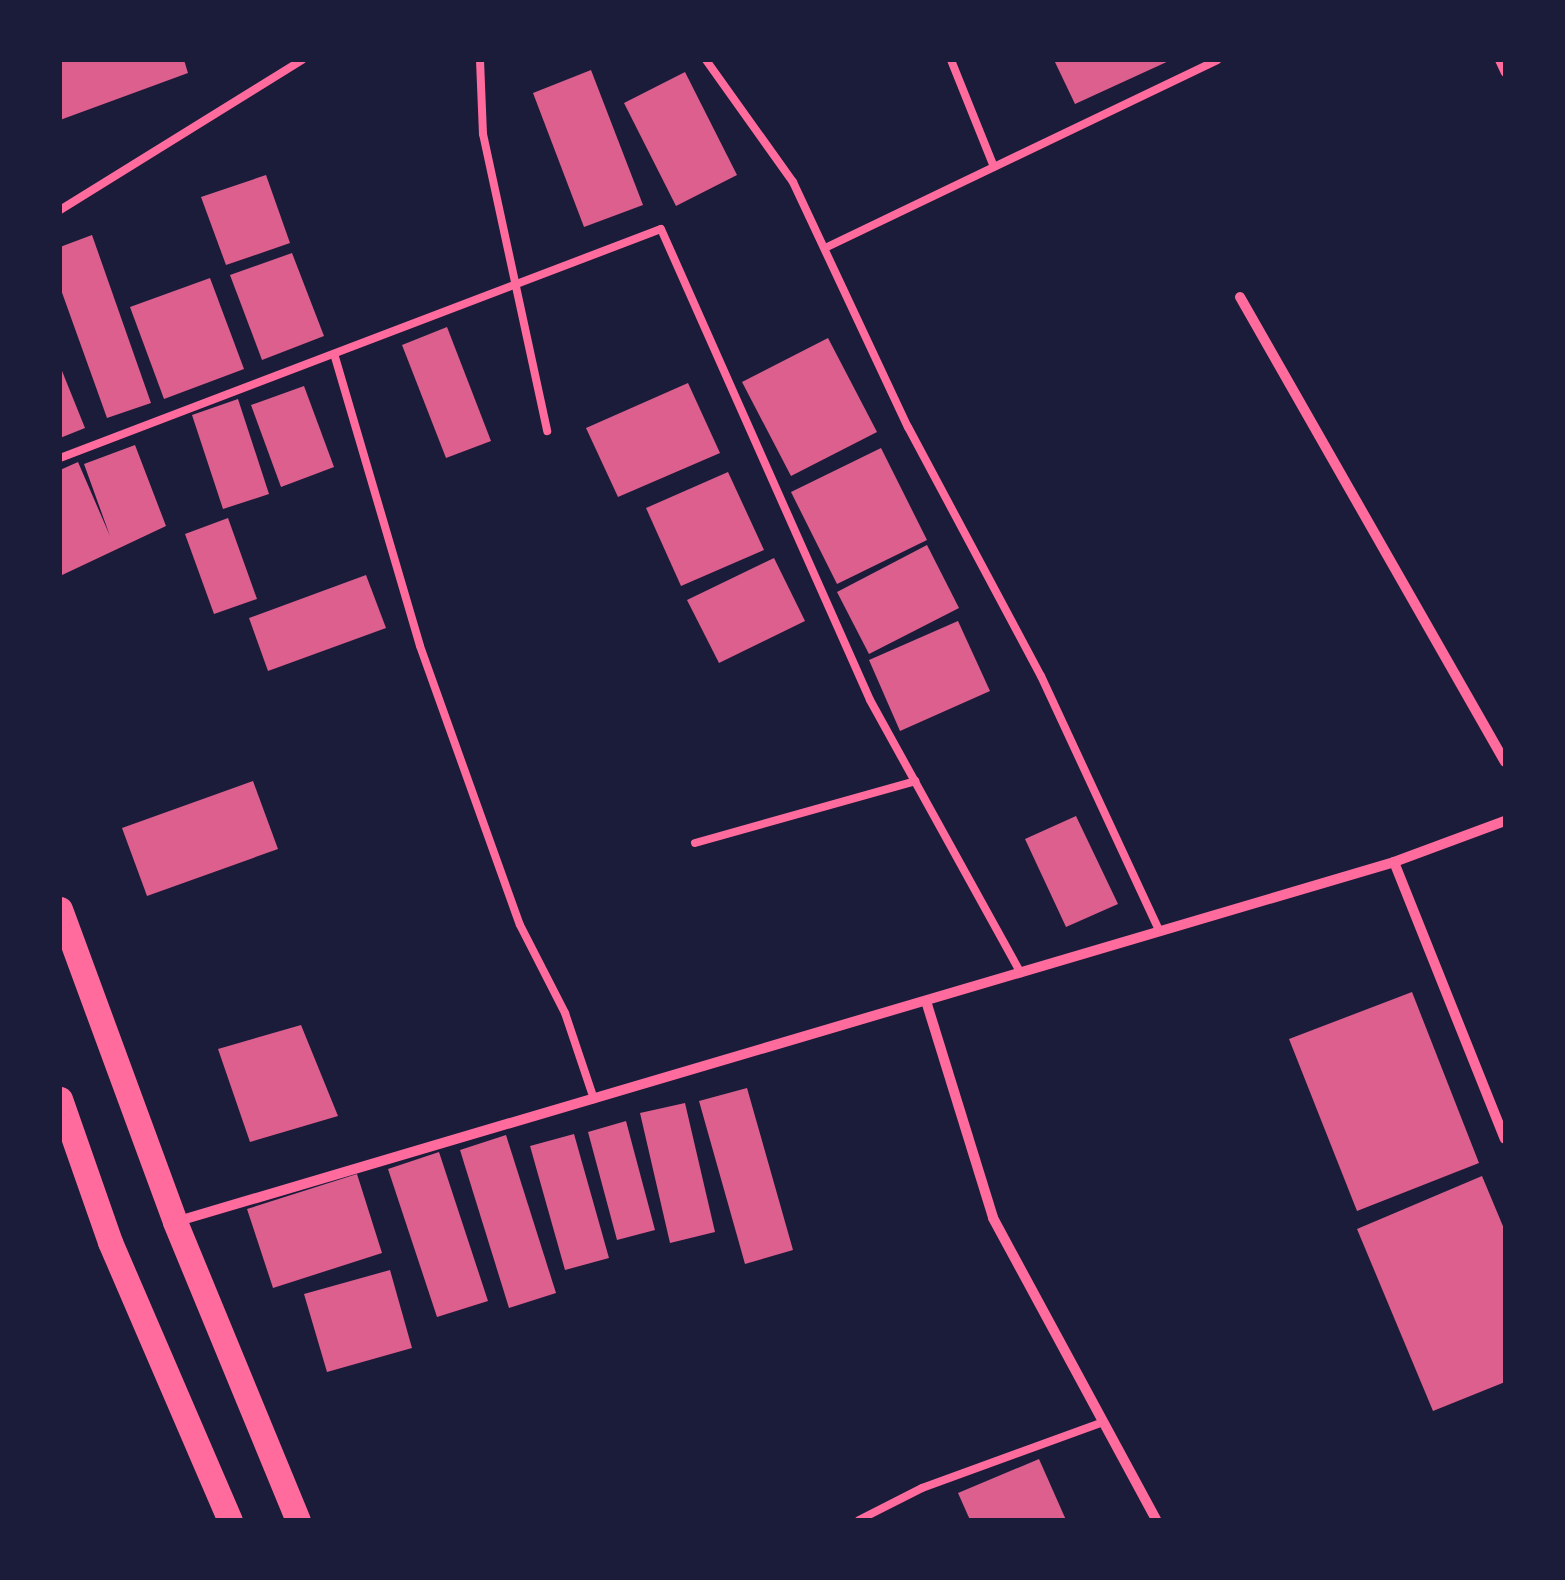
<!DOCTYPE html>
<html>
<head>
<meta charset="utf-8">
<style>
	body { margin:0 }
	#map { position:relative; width:1565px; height:1580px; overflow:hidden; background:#1b1b3a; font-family:"Noto Serif",serif }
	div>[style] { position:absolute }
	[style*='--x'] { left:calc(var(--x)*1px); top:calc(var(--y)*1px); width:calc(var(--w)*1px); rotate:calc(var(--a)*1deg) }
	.building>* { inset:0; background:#dd5f8e }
	.service>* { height:8px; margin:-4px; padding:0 4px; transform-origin:4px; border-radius:4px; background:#ff6b9d }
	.minor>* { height:10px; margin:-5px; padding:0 5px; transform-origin:5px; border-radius:5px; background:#ff6b9d }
	.primary>* { height:25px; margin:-12.5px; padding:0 12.5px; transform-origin:12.5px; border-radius:12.5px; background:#ff6b9d }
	span { translate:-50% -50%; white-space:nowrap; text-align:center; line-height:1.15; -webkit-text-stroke:10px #1b1b3a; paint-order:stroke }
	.frame { position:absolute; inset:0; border:62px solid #1b1b3a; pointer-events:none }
</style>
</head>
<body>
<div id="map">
	<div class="building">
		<i style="clip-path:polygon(60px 60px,184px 60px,188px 73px,60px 120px)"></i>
		<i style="clip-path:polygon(1054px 60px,1171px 60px,1075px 104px)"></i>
		<i style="clip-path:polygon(591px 70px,643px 205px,584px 227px,533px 93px)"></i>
		<i style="clip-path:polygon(685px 72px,737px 175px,676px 206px,624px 103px)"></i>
		<i style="clip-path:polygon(266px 175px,290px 243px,226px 265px,201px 197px)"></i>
		<i style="clip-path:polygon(92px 235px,151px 403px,107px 418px,60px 287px,60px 247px)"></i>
		<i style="clip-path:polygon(292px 253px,324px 336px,262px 360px,230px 275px)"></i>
		<i style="clip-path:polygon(210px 278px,244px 369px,164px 399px,130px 307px)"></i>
		<i style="clip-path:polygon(447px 327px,491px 441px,446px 458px,402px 345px)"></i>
		<i style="clip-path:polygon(828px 338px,877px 432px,791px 476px,742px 382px)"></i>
		<i style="clip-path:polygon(60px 366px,85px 428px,60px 438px)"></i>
		<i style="clip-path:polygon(688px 383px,720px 453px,618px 497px,586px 428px)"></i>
		<i style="clip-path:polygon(304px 386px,334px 467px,281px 487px,251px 405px)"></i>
		<i style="clip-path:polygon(238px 399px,269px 494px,223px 509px,192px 415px)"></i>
		<i style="clip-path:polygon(135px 445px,166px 526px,60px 576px,60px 470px,78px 462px,110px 536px,84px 464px)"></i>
		<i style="clip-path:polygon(881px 448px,927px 540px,837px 584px,791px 492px)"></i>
		<i style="clip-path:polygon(728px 472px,764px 550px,681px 586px,646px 508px)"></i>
		<i style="clip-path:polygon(228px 518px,257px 599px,214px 614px,185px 534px)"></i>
		<i style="clip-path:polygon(927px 545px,959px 608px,869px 654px,837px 592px)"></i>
		<i style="clip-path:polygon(774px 558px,805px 621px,719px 663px,687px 600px)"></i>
		<i style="clip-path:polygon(366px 575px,386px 628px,268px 671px,249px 618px)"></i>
		<i style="clip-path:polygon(958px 621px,990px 691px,900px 731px,869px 660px)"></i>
		<i style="clip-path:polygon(253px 781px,278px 849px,147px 896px,122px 828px)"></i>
		<i style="clip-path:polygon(1076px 816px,1118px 904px,1066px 927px,1025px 839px)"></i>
		<i style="clip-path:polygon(1412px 992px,1479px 1163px,1357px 1211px,1289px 1039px)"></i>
		<i style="clip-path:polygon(301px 1025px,338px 1116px,250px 1142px,218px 1049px)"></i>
		<i style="clip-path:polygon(747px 1088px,793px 1250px,745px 1264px,699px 1101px)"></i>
		<i style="clip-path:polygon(685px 1103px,715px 1232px,670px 1243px,640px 1113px)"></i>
		<i style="clip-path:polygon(626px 1121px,655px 1230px,617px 1240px,588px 1132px)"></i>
		<i style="clip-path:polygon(574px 1134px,609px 1258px,565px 1270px,530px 1146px)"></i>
		<i style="clip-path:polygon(506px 1135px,556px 1293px,509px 1308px,460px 1150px)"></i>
		<i style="clip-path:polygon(439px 1152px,488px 1301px,437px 1317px,388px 1169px)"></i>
		<i style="clip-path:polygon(357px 1174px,382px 1253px,273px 1288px,247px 1209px)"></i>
		<i style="clip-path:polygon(1482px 1176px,1505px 1231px,1505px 1382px,1433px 1411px,1357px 1229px)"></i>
		<i style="clip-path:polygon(390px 1270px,412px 1348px,327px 1372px,304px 1294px)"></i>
		<i style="clip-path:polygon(1039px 1459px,1066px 1520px,970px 1520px,958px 1493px)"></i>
	</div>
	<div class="service">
		<i style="--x:480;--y:60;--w:74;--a:87.7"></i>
		<i style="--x:483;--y:134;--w:304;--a:77.8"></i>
		<i style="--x:706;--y:60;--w:150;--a:54.5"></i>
		<i style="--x:793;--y:182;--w:271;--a:64.9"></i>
		<i style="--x:908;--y:427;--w:282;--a:61.9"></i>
		<i style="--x:1041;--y:676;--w:282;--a:65.1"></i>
		<i style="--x:951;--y:60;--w:115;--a:68.1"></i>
		<i style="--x:1499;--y:60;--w:14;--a:65"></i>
		<i style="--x:60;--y:210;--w:285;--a:-31.8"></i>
		<i style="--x:825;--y:248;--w:435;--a:-25.6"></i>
		<i style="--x:335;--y:357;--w:301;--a:73.6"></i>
		<i style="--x:420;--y:646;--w:296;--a:70.3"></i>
		<i style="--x:520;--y:925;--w:99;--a:62.9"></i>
		<i style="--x:565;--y:1013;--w:91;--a:71.4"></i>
		<i style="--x:60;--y:458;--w:643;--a:-20.86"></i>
		<i style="--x:661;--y:229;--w:515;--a:66.07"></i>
		<i style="--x:870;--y:700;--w:312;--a:61.1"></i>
		<i style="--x:695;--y:843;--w:229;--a:-15.7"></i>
		<i style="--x:859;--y:1520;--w:71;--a:-26.9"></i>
		<i style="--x:922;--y:1488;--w:193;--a:-20"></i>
	</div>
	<div class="minor">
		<i style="--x:1240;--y:297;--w:535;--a:60.32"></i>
		<i style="--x:1394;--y:862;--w:298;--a:68.2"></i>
		<i style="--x:926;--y:1001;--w:227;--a:72.8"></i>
		<i style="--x:993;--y:1218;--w:343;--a:61.6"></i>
		<i style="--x:175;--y:1222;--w:1271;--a:-16.45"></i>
		<i style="--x:1394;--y:862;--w:118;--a:-20.3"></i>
	</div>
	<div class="primary">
		<i style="--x:60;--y:909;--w:333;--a:69.8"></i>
		<i style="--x:175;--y:1222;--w:322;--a:67.6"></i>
		<i style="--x:60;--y:1099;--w:151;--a:70.7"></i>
		<i style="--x:110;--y:1242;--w:303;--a:66.7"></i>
	</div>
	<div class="frame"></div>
</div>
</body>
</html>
